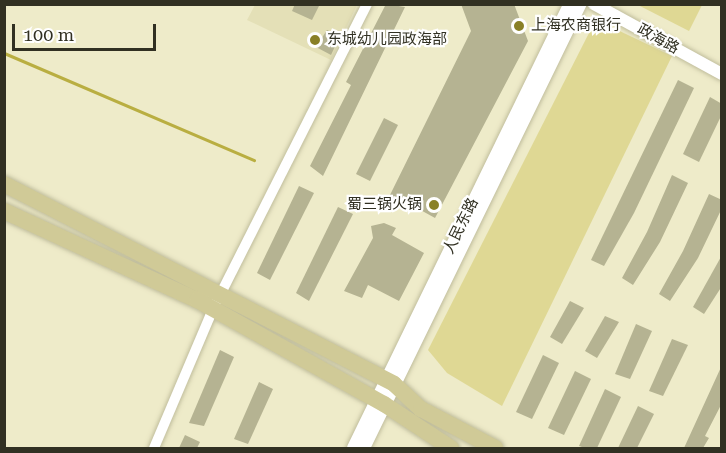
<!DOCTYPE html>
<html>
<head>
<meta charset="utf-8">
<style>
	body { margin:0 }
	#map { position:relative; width:726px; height:453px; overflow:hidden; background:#eeebc9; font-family:"Roboto Serif","Noto Sans SC",serif }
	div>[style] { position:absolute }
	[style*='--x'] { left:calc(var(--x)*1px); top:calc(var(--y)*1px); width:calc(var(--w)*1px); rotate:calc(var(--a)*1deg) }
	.built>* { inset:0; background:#e4e0b7 }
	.green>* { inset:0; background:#dfd894 }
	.stream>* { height:3px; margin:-1.5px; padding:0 1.5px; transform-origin:1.5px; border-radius:1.5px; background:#b9ae41 }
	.building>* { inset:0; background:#b5b392 }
	.roads { filter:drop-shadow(0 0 2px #c0bd9c) drop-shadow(0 0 2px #c0bd9c) }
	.minor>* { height:10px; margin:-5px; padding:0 5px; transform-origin:5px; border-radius:5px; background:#fff }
	.tertiary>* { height:12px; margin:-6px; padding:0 6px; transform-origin:6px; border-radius:6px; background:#fff }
	.primary>* { height:16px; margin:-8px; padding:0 8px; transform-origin:8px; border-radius:8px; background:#d0ca97 }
	.dots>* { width:16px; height:16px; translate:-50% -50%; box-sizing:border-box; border:3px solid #fff; border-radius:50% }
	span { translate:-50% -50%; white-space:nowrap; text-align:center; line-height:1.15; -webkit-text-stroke:4.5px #fff; paint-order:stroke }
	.poi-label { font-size:15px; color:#313022 }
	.left { translate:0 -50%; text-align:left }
	.right { translate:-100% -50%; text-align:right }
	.street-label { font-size:15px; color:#313022 }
	.frame { position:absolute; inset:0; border:6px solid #313022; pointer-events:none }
	.scale { position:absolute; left:12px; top:24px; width:144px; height:27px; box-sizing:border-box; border:3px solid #313022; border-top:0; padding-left:8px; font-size:18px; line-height:21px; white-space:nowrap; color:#313022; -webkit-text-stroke:4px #fff; paint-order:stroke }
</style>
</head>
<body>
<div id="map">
	<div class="built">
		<i style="clip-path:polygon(255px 5px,357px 5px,331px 60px,247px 20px)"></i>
	</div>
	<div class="green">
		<i style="clip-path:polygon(638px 5px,702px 5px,689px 31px)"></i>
		<i style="clip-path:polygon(607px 25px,672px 56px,502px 406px,447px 373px,428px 350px,590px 31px)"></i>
	</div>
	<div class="stream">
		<i style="--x:4;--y:53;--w:272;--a:23.2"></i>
	</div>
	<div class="building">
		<i style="clip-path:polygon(295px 4px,320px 4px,312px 20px,292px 11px)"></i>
		<i style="clip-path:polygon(386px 4px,405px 7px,323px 176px,310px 166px,351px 85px,346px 82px)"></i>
		<i style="clip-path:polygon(461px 4px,514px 4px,528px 41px,435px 218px,406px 202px,404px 206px,389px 197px,471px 31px)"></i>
		<i style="clip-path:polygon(327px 30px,340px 36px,331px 55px,316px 47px)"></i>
		<i style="clip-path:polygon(678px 80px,694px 88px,634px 213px,604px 266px,591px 260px)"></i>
		<i style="clip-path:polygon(710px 97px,722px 104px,722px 114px,699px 162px,683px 154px)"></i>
		<i style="clip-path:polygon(384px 118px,398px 125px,370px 181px,356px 174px)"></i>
		<i style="clip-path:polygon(672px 175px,688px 183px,660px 242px,633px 285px,622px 278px,647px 232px)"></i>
		<i style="clip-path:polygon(299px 186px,314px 193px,270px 280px,257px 273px)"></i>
		<i style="clip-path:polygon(709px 194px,722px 200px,722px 208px,698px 258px,670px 301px,659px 294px,683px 251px)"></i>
		<i style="clip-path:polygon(338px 207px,353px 214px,309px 301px,296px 293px)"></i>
		<i style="clip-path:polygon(384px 223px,396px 228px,392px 235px,424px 253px,399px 301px,368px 285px,362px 298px,344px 291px,373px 238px,371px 226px)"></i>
		<i style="clip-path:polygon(722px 255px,722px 286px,704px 314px,693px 307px)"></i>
		<i style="clip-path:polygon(570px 301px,584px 308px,562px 344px,550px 337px)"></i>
		<i style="clip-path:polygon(605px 316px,619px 322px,597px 358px,585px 351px)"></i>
		<i style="clip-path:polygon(636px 324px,652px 331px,630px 379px,615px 374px)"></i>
		<i style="clip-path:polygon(672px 339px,688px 345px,663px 396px,649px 391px)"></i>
		<i style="clip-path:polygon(220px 350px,234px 357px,204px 426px,189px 423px)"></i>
		<i style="clip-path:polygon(543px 355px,559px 363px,532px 419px,516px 412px)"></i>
		<i style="clip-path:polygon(722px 365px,722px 403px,705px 436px,709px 438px,703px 448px,684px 448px)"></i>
		<i style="clip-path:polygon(575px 371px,591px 379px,564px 435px,548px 428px)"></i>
		<i style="clip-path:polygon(259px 382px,273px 389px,248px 444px,234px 439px)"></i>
		<i style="clip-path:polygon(605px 389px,621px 397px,597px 448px,585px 448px,579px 446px)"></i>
		<i style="clip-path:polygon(638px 406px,654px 414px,637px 448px,618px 448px)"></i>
		<i style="clip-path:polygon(185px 435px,200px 442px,197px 448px,179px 448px)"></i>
	</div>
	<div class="roads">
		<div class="minor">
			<i style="--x:154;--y:448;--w:151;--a:-67"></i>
			<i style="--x:213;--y:309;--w:342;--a:-63.2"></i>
		</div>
		<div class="tertiary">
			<i style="--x:594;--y:4;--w:146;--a:28.7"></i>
			<i style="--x:353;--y:448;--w:494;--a:-64"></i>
			<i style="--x:364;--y:448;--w:494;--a:-64"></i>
		</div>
		<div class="primary">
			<i style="--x:4;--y:184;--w:438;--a:27.1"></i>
			<i style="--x:394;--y:384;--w:37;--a:43"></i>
			<i style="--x:421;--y:409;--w:84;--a:27.8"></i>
			<i style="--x:4;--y:211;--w:213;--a:24.8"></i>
			<i style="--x:197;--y:300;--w:214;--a:29.1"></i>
			<i style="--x:384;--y:404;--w:80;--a:33.3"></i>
		</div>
	</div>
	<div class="dots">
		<i style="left:519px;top:26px;background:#898027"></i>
		<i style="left:315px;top:40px;background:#898027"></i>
		<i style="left:434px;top:205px;background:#898027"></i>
	</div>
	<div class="poi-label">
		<span class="left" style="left:531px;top:26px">上海农商银行</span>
		<span class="left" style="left:327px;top:40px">东城幼儿园政海部</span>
		<span class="right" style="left:422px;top:205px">蜀三锅火锅</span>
	</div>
	<div class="street-label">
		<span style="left:658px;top:39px;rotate:29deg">政海路</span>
		<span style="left:461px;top:226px;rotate:-64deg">人民东路</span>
	</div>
	<div class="frame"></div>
	<div class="scale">100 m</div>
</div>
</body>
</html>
